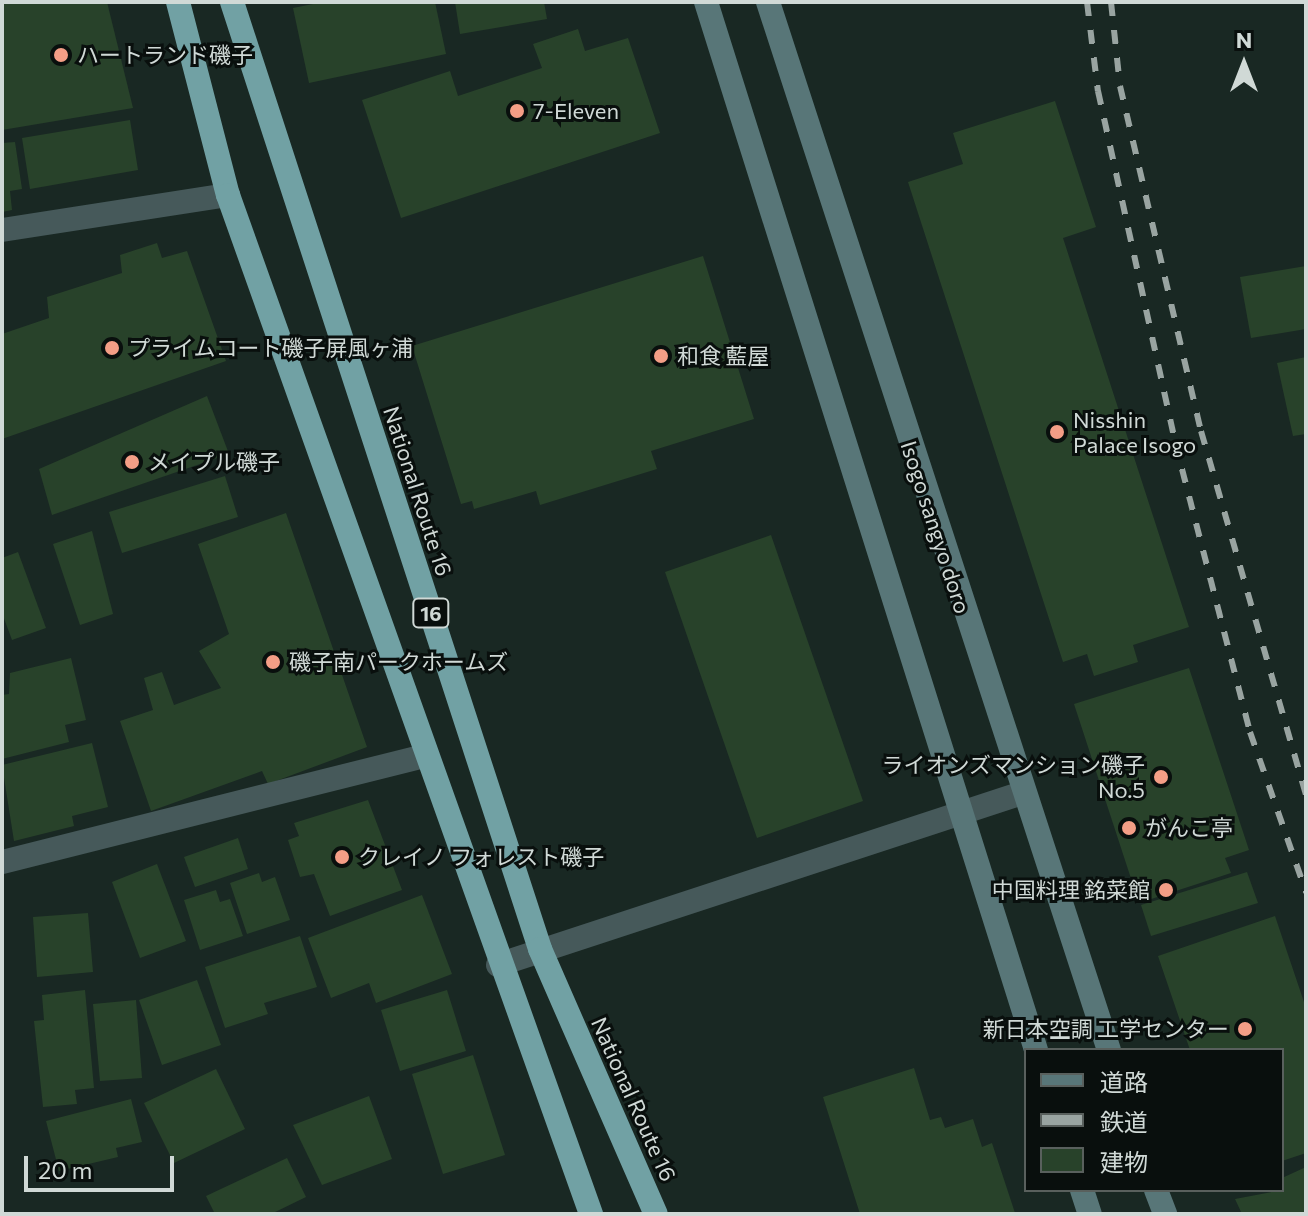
<!DOCTYPE html>
<html>
<head>
<meta charset="utf-8">
<style>
	body { margin:0 }
	#map { position:relative; width:1308px; height:1216px; overflow:hidden; background:#192823; font-family:Commissioner,"Noto Sans JP",sans-serif }
	div>[style] { position:absolute }
	[style*='--x'] { left:calc(var(--x)*1px); top:calc(var(--y)*1px); width:calc(var(--w)*1px); rotate:calc(var(--a)*1deg) }
	.building>* { inset:0; background:#28422a }
	.street>* { height:24px; margin:-12px; padding:0 12px; transform-origin:12px; border-radius:12px; background:#46595a }
	.secondary>* { height:24px; margin:-12px; padding:0 12px; transform-origin:12px; border-radius:12px; background:#587678 }
	.highway>* { height:24px; margin:-12px; padding:0 12px; transform-origin:12px; border-radius:12px; background:#71a1a4 }
	.rail>* { height:6px; margin-top:-3px; transform-origin:0; background:repeating-linear-gradient(90deg,#99a4a1 0 14px,transparent 0 28px) }
	.dots>* { width:22px; height:22px; translate:-50% -50%; box-sizing:border-box; border:4px solid #090f0d; border-radius:50% }
	span { translate:-50% -50%; white-space:nowrap; text-align:center; line-height:1.15; -webkit-text-stroke:6px #090f0d; paint-order:stroke }
	.shield-label span { padding:2px 6px; background:#090f0d; border:2px solid; border-radius:6px; -webkit-text-stroke-width:0 }
	.shield-label { font-size:20px; color:#d0d9d6; font-weight:700 }
	.poi-label { font-size:22px; color:#d0d9d6 }
	.left { translate:0 -50%; text-align:left }
	.right { translate:-100% -50%; text-align:right }
	.street-label { font-size:22px; color:#d0d9d6 }
	.frame { position:absolute; inset:0; border:4px solid #d0d9d6; pointer-events:none }
	.legend { position:absolute; left:1024px; top:1048px; width:260px; height:144px; box-sizing:border-box; background:#090f0d; border:2px solid #59605d; margin:0; padding:10px 14px; list-style:none; font-size:24px; color:#d0d9d6 }
	.legend li { display:flex; align-items:center; gap:16px; height:40px }
	.legend b { width:40px; border:2px solid #59605d }
	.north { position:absolute; left:1204px; top:24px; width:80px; height:80px; -webkit-text-stroke:6px #090f0d; paint-order:stroke; rotate:0deg; font-size:22px; font-weight:700; line-height:32px; text-align:center; color:#d0d9d6 }
	.north::after { content:''; display:block; margin:auto; width:28px; height:36px; background:#d0d9d6; clip-path:polygon(50% 0,100% 100%,50% 72%,0 100%) }
	.scale { position:absolute; left:24px; top:1156px; width:150px; height:36px; box-sizing:border-box; border:4px solid #d0d9d6; border-top:0; padding-left:10px; font-size:24px; line-height:28px; white-space:nowrap; color:#d0d9d6; -webkit-text-stroke:6px #090f0d; paint-order:stroke }
</style>
</head>
<body>
<div id="map">
	<div class="building">
		<i style="clip-path:polygon(2px 2px,107px 2px,133px 108px,2px 130px)"></i>
		<i style="clip-path:polygon(323px 2px,435px 2px,446px 54px,309px 83px,293px 8px)"></i>
		<i style="clip-path:polygon(455px 2px,544px 2px,547px 19px,460px 34px)"></i>
		<i style="clip-path:polygon(578px 29px,585px 51px,628px 38px,660px 133px,401px 218px,362px 100px,450px 71px,458px 96px,542px 68px,533px 44px)"></i>
		<i style="clip-path:polygon(1055px 101px,1096px 227px,1063px 238px,1189px 627px,1133px 645px,1138px 662px,1094px 676px,1087px 654px,1063px 662px,908px 182px,963px 164px,953px 133px)"></i>
		<i style="clip-path:polygon(130px 120px,138px 170px,30px 189px,22px 138px)"></i>
		<i style="clip-path:polygon(15px 142px,22px 189px,10px 191px,12px 210px,2px 212px,2px 143px)"></i>
		<i style="clip-path:polygon(157px 243px,162px 258px,187px 251px,226px 361px,2px 439px,2px 334px,49px 318px,47px 297px,122px 273px,120px 255px)"></i>
		<i style="clip-path:polygon(703px 256px,754px 419px,651px 451px,657px 469px,540px 505px,536px 491px,474px 509px,472px 501px,461px 504px,412px 346px)"></i>
		<i style="clip-path:polygon(1306px 266px,1306px 329px,1251px 338px,1240px 277px)"></i>
		<i style="clip-path:polygon(1306px 357px,1306px 434px,1293px 436px,1277px 363px)"></i>
		<i style="clip-path:polygon(207px 396px,229px 454px,52px 515px,39px 469px)"></i>
		<i style="clip-path:polygon(225px 476px,238px 517px,122px 553px,109px 512px)"></i>
		<i style="clip-path:polygon(286px 513px,367px 747px,268px 784px,262px 771px,151px 811px,120px 721px,153px 710px,144px 678px,162px 672px,174px 705px,221px 688px,199px 651px,229px 634px,198px 544px)"></i>
		<i style="clip-path:polygon(92px 531px,113px 614px,80px 625px,53px 544px)"></i>
		<i style="clip-path:polygon(771px 535px,863px 801px,757px 838px,665px 572px)"></i>
		<i style="clip-path:polygon(18px 552px,46px 628px,12px 640px,2px 613px,2px 558px)"></i>
		<i style="clip-path:polygon(71px 658px,86px 720px,65px 725px,69px 742px,2px 759px,2px 695px,9px 694px,10px 673px)"></i>
		<i style="clip-path:polygon(1189px 668px,1249px 850px,1225px 858px,1231px 873px,1139px 903px,1074px 704px)"></i>
		<i style="clip-path:polygon(92px 743px,108px 807px,72px 816px,74px 826px,14px 841px,2px 765px)"></i>
		<i style="clip-path:polygon(368px 800px,402px 890px,330px 916px,314px 874px,300px 877px,288px 840px,299px 836px,294px 823px)"></i>
		<i style="clip-path:polygon(238px 838px,248px 869px,195px 887px,184px 857px)"></i>
		<i style="clip-path:polygon(157px 864px,186px 941px,140px 958px,112px 882px)"></i>
		<i style="clip-path:polygon(1247px 872px,1258px 903px,1151px 936px,1141px 905px)"></i>
		<i style="clip-path:polygon(259px 873px,262px 882px,275px 877px,290px 920px,247px 934px,230px 883px)"></i>
		<i style="clip-path:polygon(216px 890px,220px 902px,230px 899px,243px 936px,200px 950px,184px 900px)"></i>
		<i style="clip-path:polygon(422px 895px,452px 974px,376px 1003px,369px 983px,331px 998px,308px 938px)"></i>
		<i style="clip-path:polygon(88px 913px,93px 972px,37px 977px,33px 917px)"></i>
		<i style="clip-path:polygon(1275px 916px,1306px 1008px,1306px 1153px,1282px 1161px,1282px 1050px,1190px 1050px,1158px 956px)"></i>
		<i style="clip-path:polygon(300px 936px,317px 987px,264px 1003px,268px 1014px,225px 1028px,205px 967px)"></i>
		<i style="clip-path:polygon(197px 980px,221px 1045px,162px 1065px,139px 1000px)"></i>
		<i style="clip-path:polygon(85px 990px,94px 1088px,75px 1090px,77px 1104px,43px 1107px,34px 1021px,44px 1020px,42px 995px)"></i>
		<i style="clip-path:polygon(447px 990px,466px 1051px,400px 1071px,381px 1010px)"></i>
		<i style="clip-path:polygon(136px 1000px,142px 1078px,100px 1081px,93px 1004px)"></i>
		<i style="clip-path:polygon(473px 1055px,505px 1155px,443px 1174px,412px 1074px)"></i>
		<i style="clip-path:polygon(914px 1068px,930px 1120px,941px 1117px,945px 1128px,973px 1119px,982px 1147px,992px 1143px,1015px 1213px,860px 1214px,823px 1097px)"></i>
		<i style="clip-path:polygon(216px 1069px,245px 1129px,174px 1163px,144px 1103px)"></i>
		<i style="clip-path:polygon(369px 1096px,392px 1159px,322px 1185px,293px 1125px)"></i>
		<i style="clip-path:polygon(131px 1099px,142px 1142px,116px 1148px,118px 1157px,59px 1171px,46px 1121px)"></i>
		<i style="clip-path:polygon(287px 1158px,306px 1197px,271px 1214px,215px 1214px,206px 1196px)"></i>
		<i style="clip-path:polygon(1306px 1167px,1306px 1214px,1242px 1214px,1235px 1199px,1282px 1190px,1282px 1178px)"></i>
	</div>
	<div class="street">
		<i style="--x:2;--y:230;--w:229;--a:-8.8"></i>
		<i style="--x:2;--y:862;--w:435;--a:-14.1"></i>
		<i style="--x:498;--y:965;--w:552;--a:-18.17"></i>
	</div>
	<div class="secondary">
		<i style="--x:706;--y:2;--w:1099;--a:72.52"></i>
		<i style="--x:768;--y:2;--w:1102;--a:71.98"></i>
		<i style="--x:1082;--y:1190;--w:25;--a:72"></i>
		<i style="--x:1156;--y:1190;--w:26;--a:69"></i>
	</div>
	<div class="highway">
		<i style="--x:178;--y:2;--w:199;--a:75.5"></i>
		<i style="--x:228;--y:195;--w:1082;--a:70.39"></i>
		<i style="--x:232;--y:2;--w:996;--a:71.98"></i>
		<i style="--x:540;--y:949;--w:289;--a:66.4"></i>
	</div>
	<div class="rail">
		<i style="--x:1087;--y:2;--w:90;--a:83"></i>
		<i style="--x:1098;--y:91;--w:359;--a:77.6"></i>
		<i style="--x:1175;--y:442;--w:300;--a:75.5"></i>
		<i style="--x:1250;--y:732;--w:170;--a:70.7"></i>
		<i style="--x:1111;--y:2;--w:84;--a:83.9"></i>
		<i style="--x:1120;--y:86;--w:354;--a:76.8"></i>
		<i style="--x:1201;--y:431;--w:379;--a:73.9"></i>
	</div>
	<div class="dots">
		<i style="left:61px;top:55px;background:#f49e86"></i>
		<i style="left:517px;top:111px;background:#f49e86"></i>
		<i style="left:112px;top:348px;background:#f49e86"></i>
		<i style="left:661px;top:356px;background:#f49e86"></i>
		<i style="left:1057px;top:432px;background:#f49e86"></i>
		<i style="left:132px;top:462px;background:#f49e86"></i>
		<i style="left:273px;top:662px;background:#f49e86"></i>
		<i style="left:1161px;top:777px;background:#f49e86"></i>
		<i style="left:1129px;top:828px;background:#f49e86"></i>
		<i style="left:342px;top:857px;background:#f49e86"></i>
		<i style="left:1166px;top:890px;background:#f49e86"></i>
		<i style="left:1245px;top:1029px;background:#f49e86"></i>
	</div>
	<div class="shield-label">
		<span style="left:431px;top:613px">16</span>
	</div>
	<div class="poi-label">
		<span class="left" style="left:77px;top:55px">ハートランド磯子</span>
		<span class="left" style="left:533px;top:111px">7-Eleven</span>
		<span class="left" style="left:128px;top:348px">プライムコート磯子屏風ヶ浦</span>
		<span class="left" style="left:677px;top:356px">和食 藍屋</span>
		<span class="left" style="left:1073px;top:432px">Nisshin<br>Palace Isogo</span>
		<span class="left" style="left:148px;top:462px">メイプル磯子</span>
		<span class="left" style="left:289px;top:662px">磯子南パークホームズ</span>
		<span class="right" style="left:1145px;top:777px">ライオンズマンション磯子<br>No.5</span>
		<span class="left" style="left:1145px;top:828px">がんこ亭</span>
		<span class="left" style="left:358px;top:857px">クレイノ フォレスト磯子</span>
		<span class="right" style="left:1150px;top:890px">中国料理 銘菜館</span>
		<span class="right" style="left:1229px;top:1029px">新日本空調 工学センター</span>
	</div>
	<div class="street-label">
		<span style="left:418px;top:491px;rotate:72deg">National Route 16</span>
		<span style="left:936px;top:527px;rotate:72deg">Isogo sangyo doro</span>
		<span style="left:634px;top:1099px;rotate:66deg">National Route 16</span>
	</div>
	<div class="frame"></div>
	<ul class="legend">
	<li><b style="height:10px;background:#587678"></b>道路</li>
	<li><b style="height:10px;background:#99a4a1"></b>鉄道</li>
	<li><b style="height:22px;background:#28422a"></b>建物</li>
	</ul>
	<div class="north">N</div>
	<div class="scale">20 m</div>
</div>
</body>
</html>
